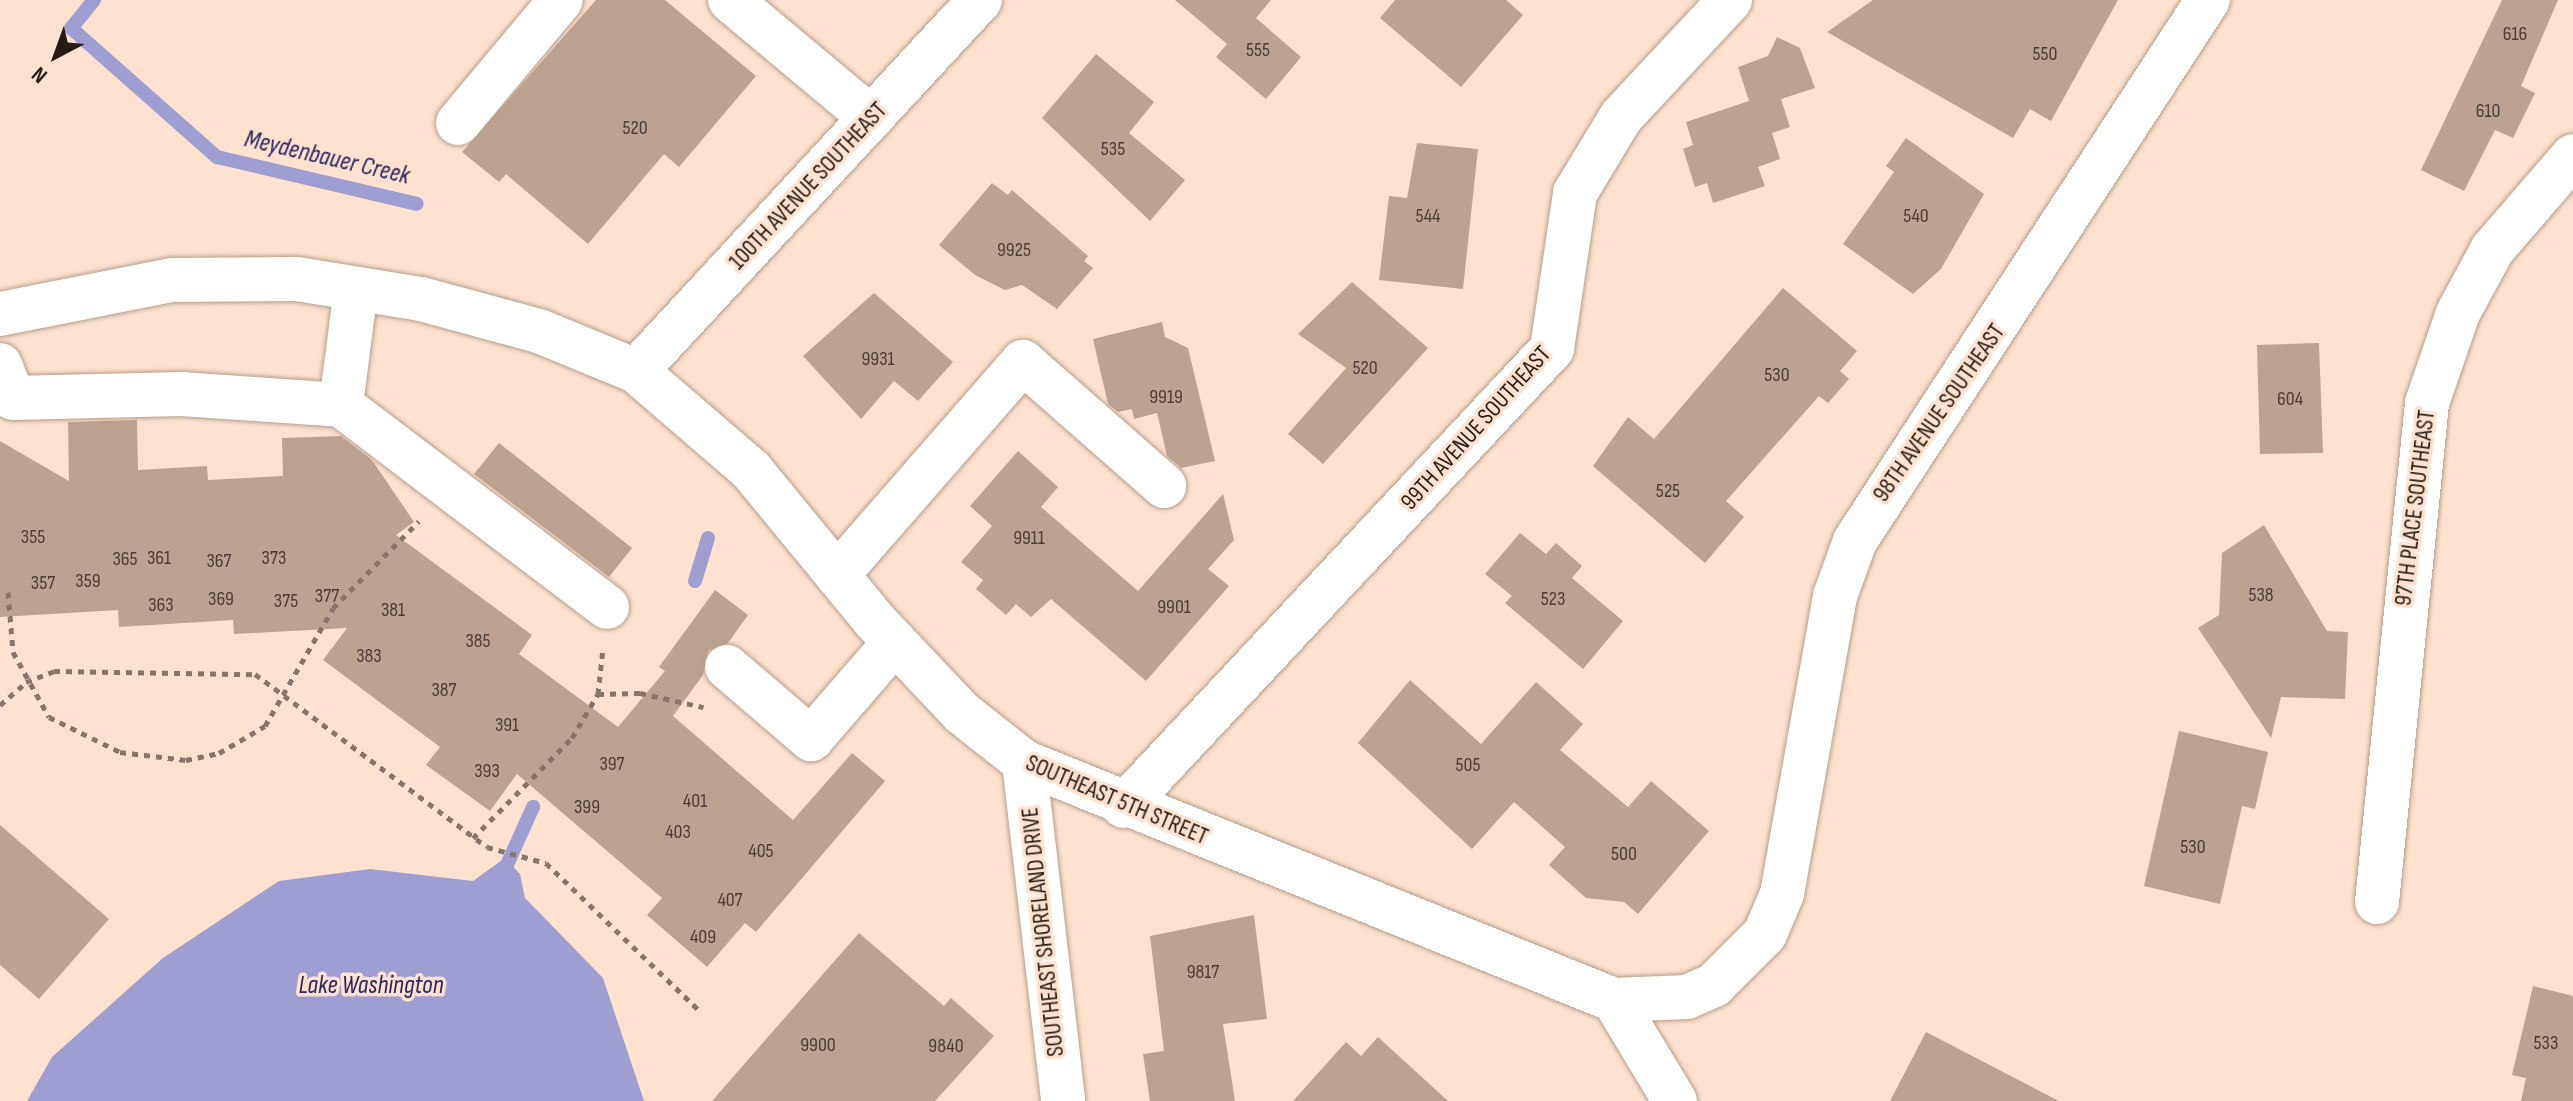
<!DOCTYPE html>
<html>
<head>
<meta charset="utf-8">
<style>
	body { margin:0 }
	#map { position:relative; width:2573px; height:1101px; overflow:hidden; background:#fee2cf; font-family:"Sofia Sans Condensed",sans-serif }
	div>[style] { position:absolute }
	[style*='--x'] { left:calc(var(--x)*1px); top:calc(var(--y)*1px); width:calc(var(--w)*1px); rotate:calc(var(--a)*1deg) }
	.water>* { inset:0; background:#9e9ed3 }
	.stream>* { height:14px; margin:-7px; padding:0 7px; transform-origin:7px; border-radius:7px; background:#9e9ed3 }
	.building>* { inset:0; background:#bca290 }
	.path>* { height:5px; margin-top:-2.5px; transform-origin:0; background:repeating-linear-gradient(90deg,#877569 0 6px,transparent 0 12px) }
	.roads { filter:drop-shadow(0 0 2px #b79d8b) drop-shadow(0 0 2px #b79d8b) }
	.minor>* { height:44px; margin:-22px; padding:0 22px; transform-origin:22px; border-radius:22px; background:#fff }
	span { translate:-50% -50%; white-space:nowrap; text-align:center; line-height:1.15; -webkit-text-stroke:7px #fee2cf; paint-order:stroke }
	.number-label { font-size:20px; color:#4b3d33 }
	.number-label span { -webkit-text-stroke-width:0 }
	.street-label { font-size:24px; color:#251b14 }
	.water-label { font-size:26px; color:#2c2462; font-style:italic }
	.north { position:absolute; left:16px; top:16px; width:80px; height:80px; -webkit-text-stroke:6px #fee2cf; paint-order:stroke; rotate:221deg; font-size:22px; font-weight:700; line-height:32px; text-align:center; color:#251b14 }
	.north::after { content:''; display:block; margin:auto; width:28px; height:36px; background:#251b14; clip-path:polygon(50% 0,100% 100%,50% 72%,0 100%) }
</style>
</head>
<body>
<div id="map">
	<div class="water">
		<i style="clip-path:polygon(505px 858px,520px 874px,525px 898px,603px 978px,644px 1101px,27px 1101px,52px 1057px,163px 958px,279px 881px,370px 869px,473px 881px)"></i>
	</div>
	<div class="stream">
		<i style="--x:94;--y:0;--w:36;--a:129"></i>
		<i style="--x:71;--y:28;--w:195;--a:41.5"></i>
		<i style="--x:217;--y:157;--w:205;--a:13.2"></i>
		<i style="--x:695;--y:581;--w:45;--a:-73.2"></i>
		<i style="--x:502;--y:876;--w:76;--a:-65.8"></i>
	</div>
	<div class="building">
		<i style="clip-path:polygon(596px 0,665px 0,756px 76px,679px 167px,664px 154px,588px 244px,506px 174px,499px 182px,462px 152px)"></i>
		<i style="clip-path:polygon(1175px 0,1271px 0,1256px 18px,1301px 57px,1266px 99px,1216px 57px,1227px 44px)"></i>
		<i style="clip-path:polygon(1395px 0,1506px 0,1523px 15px,1461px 87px,1380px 18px)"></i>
		<i style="clip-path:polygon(1873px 0,2118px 0,2051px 121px,2030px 109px,2013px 138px,1827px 32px)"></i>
		<i style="clip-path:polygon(2502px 0,2558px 0,2521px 86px,2535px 93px,2513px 138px,2495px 130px,2464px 191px,2421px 170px)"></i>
		<i style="clip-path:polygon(1777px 37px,1800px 48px,1815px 88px,1781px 99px,1790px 127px,1772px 133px,1780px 159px,1758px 167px,1765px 186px,1713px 203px,1707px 183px,1695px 187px,1683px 149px,1693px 145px,1686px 122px,1749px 101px,1738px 67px,1768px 56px)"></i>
		<i style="clip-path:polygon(1096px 54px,1154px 102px,1129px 133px,1185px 180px,1150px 221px,1042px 118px)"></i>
		<i style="clip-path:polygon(1906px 138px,1984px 194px,1941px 269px,1913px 294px,1843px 244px,1894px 172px,1886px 166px)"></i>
		<i style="clip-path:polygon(1417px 143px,1478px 149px,1463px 289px,1379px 280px,1389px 196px,1407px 198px)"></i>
		<i style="clip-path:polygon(992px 183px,1008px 195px,1012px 190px,1088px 256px,1084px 261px,1093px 268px,1057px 309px,1022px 285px,1005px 290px,975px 275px,939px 245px)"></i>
		<i style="clip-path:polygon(1352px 282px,1428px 348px,1323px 464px,1288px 434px,1346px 368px,1298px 334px)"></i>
		<i style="clip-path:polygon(1783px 288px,1857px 351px,1840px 371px,1849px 379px,1828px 403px,1819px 396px,1726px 501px,1744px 517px,1705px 563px,1593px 466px,1628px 417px,1654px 439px)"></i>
		<i style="clip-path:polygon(874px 293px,953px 362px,918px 401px,894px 381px,861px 419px,803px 356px)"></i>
		<i style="clip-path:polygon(1162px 322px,1165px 337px,1188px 348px,1215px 461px,1181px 468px,1167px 456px,1157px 413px,1134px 419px,1132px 409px,1118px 412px,1108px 404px,1093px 339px)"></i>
		<i style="clip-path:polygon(2319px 343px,2323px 453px,2260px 454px,2257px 345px)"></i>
		<i style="clip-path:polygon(137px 420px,138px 470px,207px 466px,208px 480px,283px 476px,282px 438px,341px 436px,372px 460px,414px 522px,396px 535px,532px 635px,519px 654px,618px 727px,665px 671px,659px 667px,715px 590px,748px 615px,728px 643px,708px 651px,703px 675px,673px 716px,793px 820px,852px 753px,885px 781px,756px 932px,745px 923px,707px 967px,647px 915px,662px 898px,517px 774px,490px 811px,426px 765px,440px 747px,323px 660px,347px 628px,234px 634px,233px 620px,119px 627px,118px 610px,0 617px,0 441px,69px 481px,68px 422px)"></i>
		<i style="clip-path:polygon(499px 443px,632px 548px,609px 577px,474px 474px)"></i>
		<i style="clip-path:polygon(1018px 451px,1058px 487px,1041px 507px,1138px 591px,1223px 494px,1234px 540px,1208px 569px,1229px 586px,1146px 681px,1051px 599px,1031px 617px,1016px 604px,1006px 615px,976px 589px,983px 580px,961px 562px,992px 526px,970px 506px)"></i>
		<i style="clip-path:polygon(2264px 525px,2327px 631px,2348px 632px,2345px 699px,2281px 697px,2271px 738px,2198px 628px,2219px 615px,2222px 553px)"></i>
		<i style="clip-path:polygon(1520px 533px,1546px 554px,1556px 543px,1582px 566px,1572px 578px,1623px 621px,1583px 669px,1505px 603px,1512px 596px,1485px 574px)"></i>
		<i style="clip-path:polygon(1410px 680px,1481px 744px,1536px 682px,1583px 724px,1560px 750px,1628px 807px,1651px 781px,1709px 831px,1638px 914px,1624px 902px,1586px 898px,1549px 865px,1565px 847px,1514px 802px,1472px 849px,1358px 743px)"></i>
		<i style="clip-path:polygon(2179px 731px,2268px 752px,2255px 809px,2242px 806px,2220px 904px,2144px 886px)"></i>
		<i style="clip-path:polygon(0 825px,109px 919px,39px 999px,0 965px)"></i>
		<i style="clip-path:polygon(1254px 915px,1267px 1019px,1223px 1024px,1235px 1101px,1150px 1101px,1143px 1054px,1164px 1051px,1150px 936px)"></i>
		<i style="clip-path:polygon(859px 933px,944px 1006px,951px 998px,994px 1036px,935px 1101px,712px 1101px)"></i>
		<i style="clip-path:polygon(2533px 986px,2573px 996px,2573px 1101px,2521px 1101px,2526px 1078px,2512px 1075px)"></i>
		<i style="clip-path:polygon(1926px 1032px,2059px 1101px,1890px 1101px)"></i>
		<i style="clip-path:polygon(1378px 1037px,1448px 1101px,1293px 1101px,1346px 1042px,1361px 1056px)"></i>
	</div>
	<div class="path">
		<i style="--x:8;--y:592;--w:60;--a:85.2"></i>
		<i style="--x:13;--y:652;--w:74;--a:61"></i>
		<i style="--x:49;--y:717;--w:79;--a:26.2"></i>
		<i style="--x:120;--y:752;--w:66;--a:6.9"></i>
		<i style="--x:186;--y:760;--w:34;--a:-12"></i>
		<i style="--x:219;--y:753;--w:53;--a:-30.4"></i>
		<i style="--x:265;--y:726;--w:136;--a:-60"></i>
		<i style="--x:333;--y:608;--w:122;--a:-45.3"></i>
		<i style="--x:598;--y:694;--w:42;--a:-1.4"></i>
		<i style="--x:640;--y:693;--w:65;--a:12.5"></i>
		<i style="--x:0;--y:705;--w:35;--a:-41"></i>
		<i style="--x:26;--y:682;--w:30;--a:-21"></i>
		<i style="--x:54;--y:671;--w:201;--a:0.9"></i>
		<i style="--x:255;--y:674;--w:289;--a:36.7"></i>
		<i style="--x:487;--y:847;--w:61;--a:15.2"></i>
		<i style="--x:546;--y:863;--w:215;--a:43.9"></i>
		<i style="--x:473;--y:838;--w:141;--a:-45.3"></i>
		<i style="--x:572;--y:738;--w:51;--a:-59.4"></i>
		<i style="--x:598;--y:694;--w:46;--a:-83.8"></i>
	</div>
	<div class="roads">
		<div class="minor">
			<i style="--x:730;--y:0;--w:184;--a:39.9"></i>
			<i style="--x:458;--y:123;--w:160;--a:-50.1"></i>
			<i style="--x:356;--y:289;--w:117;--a:97.4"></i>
			<i style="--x:341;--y:405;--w:334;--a:37.2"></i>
			<i style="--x:0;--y:314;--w:175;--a:-11.2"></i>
			<i style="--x:172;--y:280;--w:125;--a:-0.5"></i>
			<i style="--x:297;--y:279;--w:126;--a:9.2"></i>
			<i style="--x:421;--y:299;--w:122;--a:15.2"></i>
			<i style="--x:539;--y:331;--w:105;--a:22.4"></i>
			<i style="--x:636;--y:371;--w:152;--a:40.7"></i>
			<i style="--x:751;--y:470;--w:194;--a:50.6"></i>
			<i style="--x:874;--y:620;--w:128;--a:46.6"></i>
			<i style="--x:962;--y:713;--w:79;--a:38.3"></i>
			<i style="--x:1024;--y:762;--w:636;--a:21.97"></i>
			<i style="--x:1614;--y:1000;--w:118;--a:58.9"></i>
			<i style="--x:0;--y:365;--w:35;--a:68"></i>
			<i style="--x:13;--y:398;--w:168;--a:-1.4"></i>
			<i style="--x:181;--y:394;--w:160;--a:3.9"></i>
			<i style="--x:636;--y:371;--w:506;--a:-47.16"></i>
			<i style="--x:837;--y:575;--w:283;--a:-48.9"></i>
			<i style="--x:1023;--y:362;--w:188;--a:41.3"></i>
			<i style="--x:727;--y:667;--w:111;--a:40.6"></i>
			<i style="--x:811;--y:739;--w:128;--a:-49.1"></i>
			<i style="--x:1024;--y:762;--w:341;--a:83.4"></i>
			<i style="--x:1124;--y:806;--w:626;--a:-46.88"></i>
			<i style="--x:1552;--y:349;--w:158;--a:-81.6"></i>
			<i style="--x:1575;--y:193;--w:89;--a:-58.8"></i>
			<i style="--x:1621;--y:117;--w:160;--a:-47"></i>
			<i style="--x:2377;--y:902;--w:501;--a:-84.28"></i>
			<i style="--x:2427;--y:403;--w:95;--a:-71"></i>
			<i style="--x:2458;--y:313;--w:72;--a:-61.6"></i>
			<i style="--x:2492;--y:250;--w:124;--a:-49.2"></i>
			<i style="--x:1614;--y:1000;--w:73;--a:-2.4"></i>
			<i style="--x:1687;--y:997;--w:30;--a:-24"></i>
			<i style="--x:1714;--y:985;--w:72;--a:-45"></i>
			<i style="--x:1765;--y:934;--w:43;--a:-67"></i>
			<i style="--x:1782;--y:894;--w:303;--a:-79.9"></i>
			<i style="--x:1835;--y:596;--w:59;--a:-70"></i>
			<i style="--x:1855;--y:541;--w:646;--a:-56.88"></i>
		</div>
	</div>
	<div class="number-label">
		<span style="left:2515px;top:34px">616</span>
		<span style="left:1258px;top:50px">555</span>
		<span style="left:2045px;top:54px">550</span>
		<span style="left:2488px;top:111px">610</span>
		<span style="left:635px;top:128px">520</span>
		<span style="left:1113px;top:149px">535</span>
		<span style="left:1428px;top:216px">544</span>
		<span style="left:1916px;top:216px">540</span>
		<span style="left:1014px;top:250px">9925</span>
		<span style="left:878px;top:359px">9931</span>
		<span style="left:1365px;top:368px">520</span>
		<span style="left:1777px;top:375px">530</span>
		<span style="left:1166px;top:397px">9919</span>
		<span style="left:2290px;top:399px">604</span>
		<span style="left:1668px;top:491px">525</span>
		<span style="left:33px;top:537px">355</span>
		<span style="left:1029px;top:538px">9911</span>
		<span style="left:159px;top:558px">361</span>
		<span style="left:274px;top:558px">373</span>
		<span style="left:125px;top:559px">365</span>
		<span style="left:219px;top:561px">367</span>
		<span style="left:88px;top:581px">359</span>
		<span style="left:43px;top:583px">357</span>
		<span style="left:2261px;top:595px">538</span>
		<span style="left:327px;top:596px">377</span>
		<span style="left:221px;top:599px">369</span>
		<span style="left:1553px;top:599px">523</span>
		<span style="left:286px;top:601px">375</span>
		<span style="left:161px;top:605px">363</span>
		<span style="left:1174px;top:607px">9901</span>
		<span style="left:393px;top:610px">381</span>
		<span style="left:478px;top:641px">385</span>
		<span style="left:369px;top:656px">383</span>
		<span style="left:444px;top:690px">387</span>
		<span style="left:507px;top:725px">391</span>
		<span style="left:612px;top:764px">397</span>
		<span style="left:1468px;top:765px">505</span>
		<span style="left:487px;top:771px">393</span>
		<span style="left:695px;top:801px">401</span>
		<span style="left:587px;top:807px">399</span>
		<span style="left:678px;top:832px">403</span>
		<span style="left:2193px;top:847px">530</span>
		<span style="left:761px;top:851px">405</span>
		<span style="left:1624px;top:854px">500</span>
		<span style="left:730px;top:900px">407</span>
		<span style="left:703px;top:937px">409</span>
		<span style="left:1203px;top:972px">9817</span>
		<span style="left:2546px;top:1043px">533</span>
		<span style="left:818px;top:1045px">9900</span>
		<span style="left:946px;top:1046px">9840</span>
	</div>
	<div class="street-label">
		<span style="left:808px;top:186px;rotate:-47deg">100TH AVENUE SOUTHEAST</span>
		<span style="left:1939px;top:413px;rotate:-55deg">98TH AVENUE SOUTHEAST</span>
		<span style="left:1476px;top:428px;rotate:-48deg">99TH AVENUE SOUTHEAST</span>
		<span style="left:2415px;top:508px;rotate:-83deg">97TH PLACE SOUTHEAST</span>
		<span style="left:1117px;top:800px;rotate:23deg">SOUTHEAST 5TH STREET</span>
		<span style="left:1043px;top:932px;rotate:-96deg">SOUTHEAST SHORELAND DRIVE</span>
	</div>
	<div class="water-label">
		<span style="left:327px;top:158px;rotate:13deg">Meydenbauer Creek</span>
		<span style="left:371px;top:986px">Lake Washington</span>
	</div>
	<div class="north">N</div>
</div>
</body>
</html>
